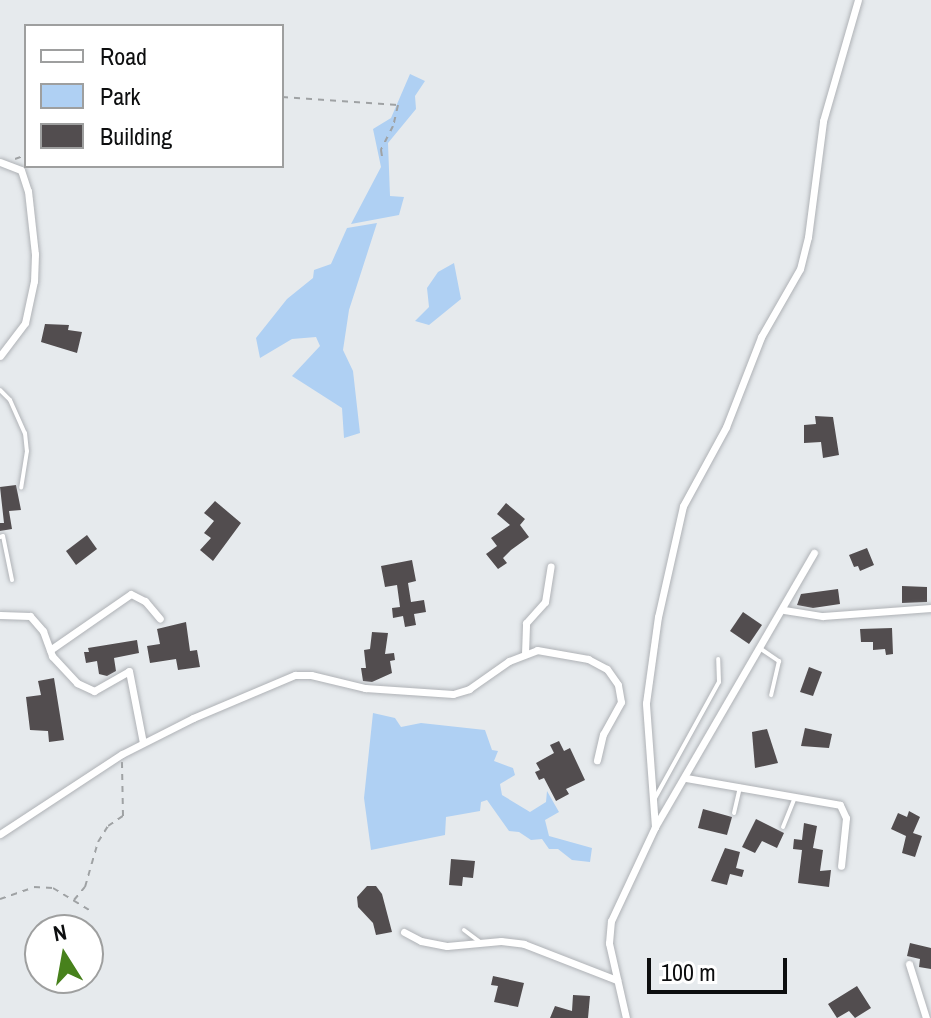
<!DOCTYPE html>
<html>
<head>
<meta charset="utf-8">
<style>
	body { margin:0 }
	#map { position:relative; width:931px; height:1018px; overflow:hidden; background:#e6eaed; font-family:"Archivo Narrow",sans-serif }
	div>[style] { position:absolute }
	[style*='--x'] { left:calc(var(--x)*1px); top:calc(var(--y)*1px); width:calc(var(--w)*1px); rotate:calc(var(--a)*1deg) }
	.green>* { inset:0; background:#afd0f3 }
	.building>* { inset:0; background:#524d4f }
	.path>* { height:2px; margin-top:-1px; transform-origin:0; background:repeating-linear-gradient(90deg,#9fa2a4 0 6px,transparent 0 12px) }
	.roads { filter:drop-shadow(0 0 2px #afb2b6) drop-shadow(0 0 2px #afb2b6) }
	.lane>* { height:4px; margin:-2px; padding:0 2px; transform-origin:2px; border-radius:2px; background:#fff }
	.street>* { height:7px; margin:-3.5px; padding:0 3.5px; transform-origin:3.5px; border-radius:3.5px; background:#fff }
	span { translate:-50% -50%; white-space:nowrap; text-align:center; line-height:1.15; -webkit-text-stroke:8px #fff; paint-order:stroke }
	.legend { position:absolute; left:24px; top:24px; width:260px; height:144px; box-sizing:border-box; background:#fff; border:2px solid #9e9f9f; margin:0; padding:10px 14px; list-style:none; font-size:24px; color:#0d0e0f }
	.legend li { display:flex; align-items:center; gap:16px; height:40px }
	.legend b { width:40px; border:2px solid #9e9f9f }
	.north { position:absolute; left:24px; top:914px; width:80px; height:80px; box-sizing:border-box; background:#fff; border:2px solid #9e9f9f; border-radius:50%; rotate:349deg; font-size:22px; font-weight:700; line-height:32px; text-align:center; color:#0d0e0f }
	.north::after { content:''; display:block; margin:auto; width:28px; height:36px; background:#47811c; clip-path:polygon(50% 0,100% 100%,50% 72%,0 100%) }
	.scale { position:absolute; left:647px; top:958px; width:140px; height:36px; box-sizing:border-box; border:4px solid #0d0e0f; border-top:0; padding-left:10px; font-size:24px; line-height:28px; white-space:nowrap; color:#0d0e0f; -webkit-text-stroke:6px #fff; paint-order:stroke }
</style>
</head>
<body>
<div id="map">
	<div class="green">
		<i style="clip-path:polygon(410px 74px,425px 81px,415px 96px,416px 109px,388px 143px,390px 196px,404px 197px,399px 215px,351px 224px,381px 167px,373px 129px,391px 118px)"></i>
		<i style="clip-path:polygon(377px 223px,349px 310px,343px 350px,353px 371px,360px 433px,344px 438px,342px 408px,292px 376px,320px 346px,316px 337px,292px 339px,260px 358px,256px 338px,287px 299px,313px 278px,314px 270px,331px 264px,347px 228px)"></i>
		<i style="clip-path:polygon(454px 263px,461px 299px,429px 325px,415px 321px,429px 307px,427px 288px,438px 272px)"></i>
		<i style="clip-path:polygon(373px 713px,395px 718px,401px 727px,421px 723px,485px 730px,492px 750px,498px 751px,494px 761px,513px 768px,515px 775px,500px 784px,502px 795px,530px 812px,546px 802px,547px 791px,559px 812px,545px 820px,549px 836px,592px 848px,590px 862px,572px 860px,558px 849px,549px 849px,542px 839px,531px 840px,519px 832px,509px 831px,487px 800px,481px 802px,480px 811px,446px 817px,445px 835px,371px 850px,364px 798px)"></i>
	</div>
	<div class="building">
		<i style="clip-path:polygon(45px 324px,69px 325px,68px 330px,82px 332px,77px 353px,41px 342px)"></i>
		<i style="clip-path:polygon(815px 416px,833px 417px,839px 455px,823px 458px,821px 442px,804px 443px,804px 425px,816px 424px)"></i>
		<i style="clip-path:polygon(16px 485px,21px 510px,9px 511px,12px 529px,0 531px,0 523px,4px 523px,0 487px)"></i>
		<i style="clip-path:polygon(215px 501px,241px 523px,213px 561px,200px 550px,211px 538px,204px 533px,214px 521px,204px 513px)"></i>
		<i style="clip-path:polygon(506px 503px,525px 519px,520px 525px,529px 537px,511px 550px,503px 558px,507px 563px,498px 569px,486px 554px,497px 546px,491px 538px,510px 525px,497px 514px)"></i>
		<i style="clip-path:polygon(87px 535px,97px 549px,76px 565px,66px 551px)"></i>
		<i style="clip-path:polygon(867px 548px,874px 565px,860px 571px,858px 566px,854px 567px,849px 555px)"></i>
		<i style="clip-path:polygon(412px 560px,416px 581px,408px 583px,411px 602px,424px 600px,426px 612px,414px 614px,416px 625px,405px 627px,403px 616px,393px 618px,392px 608px,400px 607px,397px 585px,385px 587px,381px 566px)"></i>
		<i style="clip-path:polygon(902px 586px,927px 587px,927px 602px,902px 603px)"></i>
		<i style="clip-path:polygon(838px 589px,840px 604px,813px 608px,797px 605px,801px 594px)"></i>
		<i style="clip-path:polygon(743px 612px,762px 625px,749px 644px,730px 631px)"></i>
		<i style="clip-path:polygon(186px 622px,190px 651px,197px 650px,200px 667px,178px 670px,176px 659px,150px 663px,147px 646px,160px 644px,157px 629px)"></i>
		<i style="clip-path:polygon(892px 628px,893px 654px,886px 655px,885px 649px,873px 650px,873px 642px,861px 642px,860px 629px)"></i>
		<i style="clip-path:polygon(372px 632px,388px 633px,385px 654px,394px 653px,395px 660px,390px 661px,392px 673px,372px 682px,363px 681px,361px 668px,366px 668px,364px 650px,370px 649px)"></i>
		<i style="clip-path:polygon(137px 640px,139px 653px,114px 658px,116px 671px,107px 676px,99px 674px,97px 661px,86px 663px,84px 652px,89px 652px,88px 648px)"></i>
		<i style="clip-path:polygon(809px 667px,822px 672px,813px 696px,800px 692px)"></i>
		<i style="clip-path:polygon(54px 678px,64px 740px,49px 742px,48px 731px,30px 730px,26px 697px,41px 695px,38px 681px)"></i>
		<i style="clip-path:polygon(805px 728px,832px 734px,829px 748px,801px 746px)"></i>
		<i style="clip-path:polygon(767px 729px,778px 763px,755px 768px,752px 732px)"></i>
		<i style="clip-path:polygon(559px 741px,564px 751px,570px 748px,585px 780px,566px 789px,569px 794px,556px 801px,544px 778px,539px 780px,535px 772px,540px 770px,536px 763px,554px 753px,550px 745px)"></i>
		<i style="clip-path:polygon(703px 809px,732px 817px,727px 835px,698px 828px)"></i>
		<i style="clip-path:polygon(909px 811px,920px 817px,913px 833px,922px 836px,915px 857px,902px 853px,906px 836px,891px 829px,898px 813px,907px 817px)"></i>
		<i style="clip-path:polygon(756px 819px,784px 833px,777px 848px,762px 841px,755px 853px,742px 847px)"></i>
		<i style="clip-path:polygon(804px 823px,817px 826px,813px 848px,823px 850px,820px 871px,831px 870px,829px 887px,798px 883px,802px 850px,793px 849px,794px 839px,802px 840px)"></i>
		<i style="clip-path:polygon(725px 848px,740px 852px,736px 868px,744px 870px,742px 877px,730px 874px,727px 885px,711px 881px)"></i>
		<i style="clip-path:polygon(451px 859px,475px 861px,473px 878px,463px 877px,462px 886px,449px 885px)"></i>
		<i style="clip-path:polygon(367px 886px,376px 886px,382px 894px,392px 932px,376px 935px,373px 923px,358px 907px,357px 897px)"></i>
		<i style="clip-path:polygon(910px 943px,931px 948px,931px 969px,919px 967px,920px 959px,907px 956px)"></i>
		<i style="clip-path:polygon(493px 976px,524px 983px,518px 1007px,494px 1002px,498px 986px,491px 985px)"></i>
		<i style="clip-path:polygon(857px 986px,871px 1008px,855px 1018px,849px 1011px,837px 1018px,828px 1004px)"></i>
		<i style="clip-path:polygon(573px 995px,590px 996px,588px 1018px,550px 1018px,555px 1006px,572px 1011px)"></i>
	</div>
	<div class="path">
		<i style="--x:282;--y:97;--w:116;--a:3.9"></i>
		<i style="--x:398;--y:105;--w:22;--a:103"></i>
		<i style="--x:393;--y:126;--w:27;--a:117"></i>
		<i style="--x:381;--y:150;--w:12;--a:81"></i>
		<i style="--x:15;--y:159;--w:12;--a:-20"></i>
		<i style="--x:0;--y:899;--w:36;--a:-19"></i>
		<i style="--x:34;--y:887;--w:19;--a:3"></i>
		<i style="--x:53;--y:888;--w:44;--a:31.2"></i>
		<i style="--x:74;--y:900;--w:17;--a:-50"></i>
		<i style="--x:85;--y:887;--w:47;--a:-73.9"></i>
		<i style="--x:98;--y:842;--w:19;--a:-58"></i>
		<i style="--x:108;--y:826;--w:18;--a:-34"></i>
		<i style="--x:123;--y:816;--w:54;--a:-91.1"></i>
	</div>
	<div class="roads">
		<div class="lane">
			<i style="--x:0;--y:390;--w:14;--a:45"></i>
			<i style="--x:10;--y:400;--w:36;--a:66"></i>
			<i style="--x:25;--y:433;--w:18;--a:84"></i>
			<i style="--x:27;--y:451;--w:37;--a:99"></i>
			<i style="--x:0;--y:537;--w:3;--a:-18"></i>
			<i style="--x:3;--y:536;--w:45;--a:78.4"></i>
			<i style="--x:761;--y:649;--w:22;--a:34"></i>
			<i style="--x:779;--y:661;--w:35;--a:103"></i>
			<i style="--x:654;--y:800;--w:135;--a:-61.2"></i>
			<i style="--x:719;--y:682;--w:23;--a:-92"></i>
			<i style="--x:734;--y:813;--w:27;--a:-77"></i>
			<i style="--x:783;--y:827;--w:31;--a:-68"></i>
			<i style="--x:464;--y:930;--w:21;--a:37"></i>
		</div>
		<div class="street">
			<i style="--x:0;--y:162;--w:22;--a:21"></i>
			<i style="--x:21;--y:170;--w:22;--a:72"></i>
			<i style="--x:28;--y:191;--w:63;--a:83.7"></i>
			<i style="--x:35;--y:254;--w:27;--a:92"></i>
			<i style="--x:34;--y:281;--w:43;--a:102.1"></i>
			<i style="--x:25;--y:323;--w:41;--a:127.1"></i>
			<i style="--x:784;--y:610;--w:39;--a:9"></i>
			<i style="--x:823;--y:616;--w:108;--a:-4.2"></i>
			<i style="--x:0;--y:615;--w:30;--a:2"></i>
			<i style="--x:30;--y:616;--w:20;--a:49"></i>
			<i style="--x:43;--y:631;--w:27;--a:70"></i>
			<i style="--x:52;--y:656;--w:37;--a:47"></i>
			<i style="--x:77;--y:683;--w:19;--a:25"></i>
			<i style="--x:94;--y:691;--w:40;--a:-29.7"></i>
			<i style="--x:129;--y:671;--w:73;--a:79"></i>
			<i style="--x:50;--y:650;--w:98;--a:-34.7"></i>
			<i style="--x:131;--y:594;--w:16;--a:27"></i>
			<i style="--x:145;--y:601;--w:23;--a:50"></i>
			<i style="--x:525;--y:654;--w:31;--a:-88"></i>
			<i style="--x:526;--y:623;--w:28;--a:-48"></i>
			<i style="--x:545;--y:602;--w:36;--a:-81"></i>
			<i style="--x:686;--y:778;--w:156;--a:9.9"></i>
			<i style="--x:840;--y:805;--w:14;--a:65"></i>
			<i style="--x:846;--y:818;--w:48;--a:95.9"></i>
			<i style="--x:655;--y:827;--w:124;--a:-94.2"></i>
			<i style="--x:646;--y:703;--w:87;--a:-82.1"></i>
			<i style="--x:658;--y:617;--w:114;--a:-77.3"></i>
			<i style="--x:683;--y:506;--w:90;--a:-61.4"></i>
			<i style="--x:726;--y:427;--w:97;--a:-68.7"></i>
			<i style="--x:761;--y:337;--w:78;--a:-60.2"></i>
			<i style="--x:800;--y:269;--w:33;--a:-76"></i>
			<i style="--x:808;--y:237;--w:117;--a:-82.6"></i>
			<i style="--x:823;--y:121;--w:126;--a:-73.9"></i>
			<i style="--x:0;--y:834;--w:146;--a:-33.3"></i>
			<i style="--x:122;--y:754;--w:80;--a:-26.9"></i>
			<i style="--x:193;--y:718;--w:111;--a:-22.9"></i>
			<i style="--x:295;--y:675;--w:16;--a:0"></i>
			<i style="--x:311;--y:675;--w:56;--a:13.5"></i>
			<i style="--x:365;--y:688;--w:88;--a:3.9"></i>
			<i style="--x:453;--y:694;--w:17;--a:-17"></i>
			<i style="--x:469;--y:689;--w:49;--a:-35"></i>
			<i style="--x:509;--y:661;--w:30;--a:-21"></i>
			<i style="--x:537;--y:650;--w:52;--a:10"></i>
			<i style="--x:588;--y:659;--w:21;--a:28"></i>
			<i style="--x:607;--y:669;--w:19;--a:55"></i>
			<i style="--x:618;--y:685;--w:17;--a:80"></i>
			<i style="--x:621;--y:702;--w:37;--a:119"></i>
			<i style="--x:603;--y:734;--w:27;--a:103"></i>
			<i style="--x:404;--y:932;--w:19;--a:28"></i>
			<i style="--x:421;--y:941;--w:26;--a:11"></i>
			<i style="--x:447;--y:946;--w:54;--a:-5.3"></i>
			<i style="--x:501;--y:941;--w:23;--a:7"></i>
			<i style="--x:524;--y:944;--w:100;--a:21.2"></i>
			<i style="--x:909;--y:964;--w:57;--a:72.5"></i>
			<i style="--x:626;--y:1018;--w:77;--a:-102.8"></i>
			<i style="--x:609;--y:943;--w:22;--a:-85"></i>
			<i style="--x:611;--y:921;--w:104;--a:-64.9"></i>
			<i style="--x:655;--y:827;--w:317;--a:-59.9"></i>
		</div>
	</div>
	<ul class="legend">
	<li><b style="height:10px;background:#fff"></b>Road</li>
	<li><b style="height:22px;background:#afd0f3"></b>Park</li>
	<li><b style="height:22px;background:#524d4f"></b>Building</li>
	</ul>
	<div class="north">N</div>
	<div class="scale">100 m</div>
</div>
</body>
</html>
